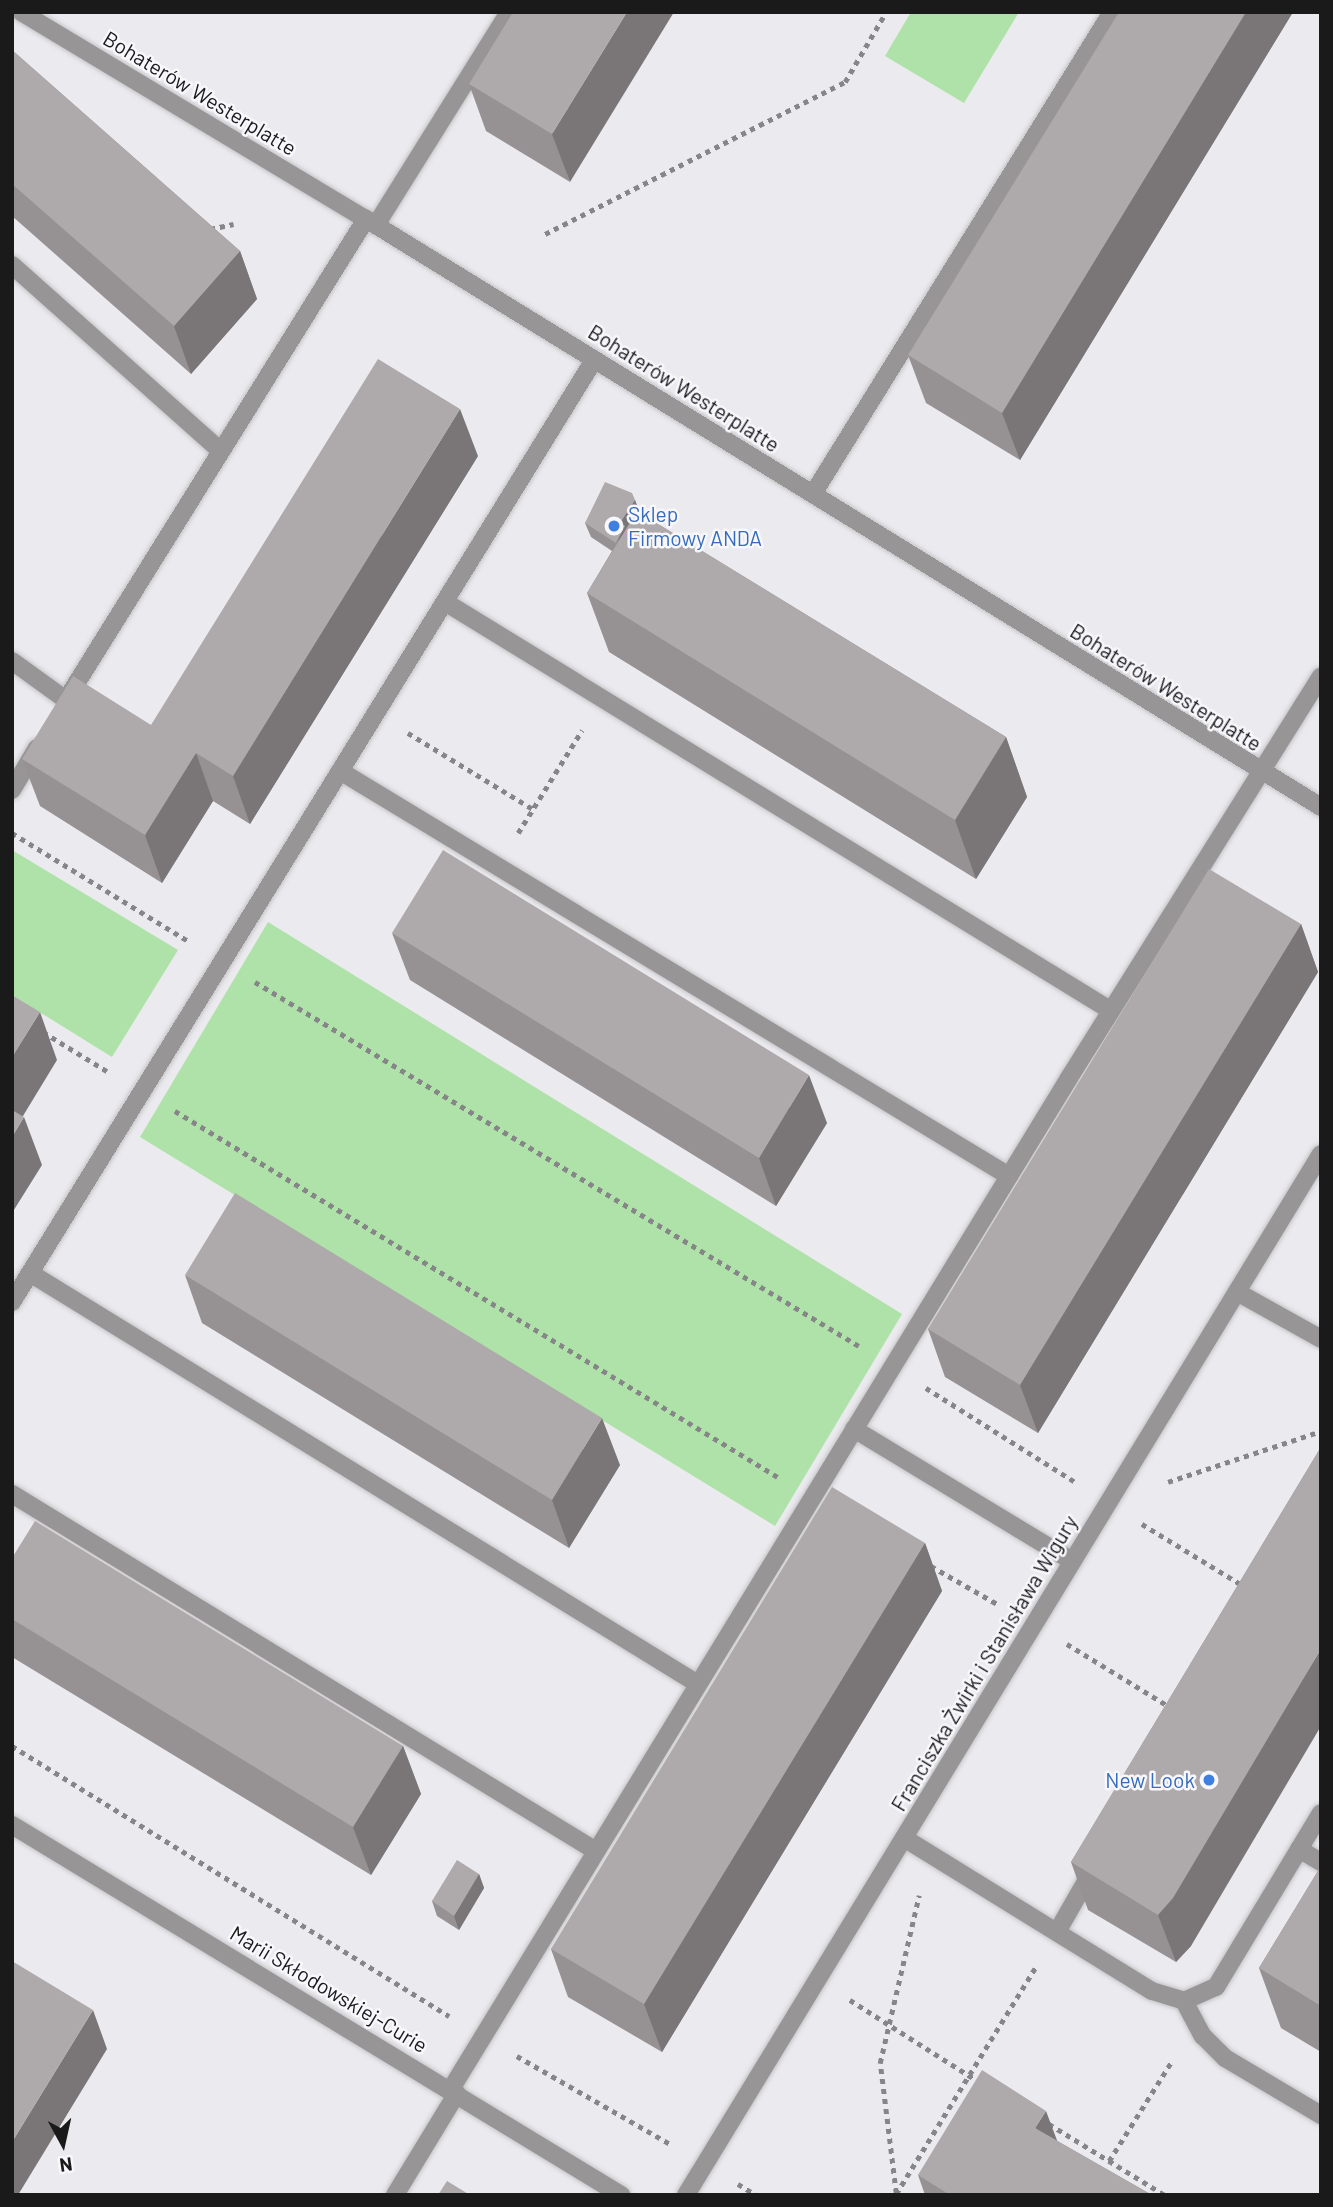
<!DOCTYPE html>
<html>
<head>
<meta charset="utf-8">
<style>
	body { margin:0 }
	#map { position:relative; width:1333px; height:2207px; overflow:hidden; background:#ebeaee; font-family:Barlow,sans-serif }
	div>[style] { position:absolute }
	[style*='--x'] { left:calc(var(--x)*1px); top:calc(var(--y)*1px); width:calc(var(--w)*1px); rotate:calc(var(--a)*1deg) }
	.green>* { inset:0; background:#afe2a9 }
	.path>* { height:4.5px; margin-top:-2.25px; transform-origin:0; background:repeating-linear-gradient(90deg,#868688 0 5px,transparent 0 10px) }
	.roads { filter:drop-shadow(0 0 2px #c5c5c8) drop-shadow(0 0 2px #c5c5c8) }
	.service>* { height:18px; margin:-9px; padding:0 9px; transform-origin:9px; border-radius:9px; background:#989596 }
	.minor>* { height:18px; margin:-9px; padding:0 9px; transform-origin:9px; border-radius:9px; background:#989596 }
	.wall>* { inset:0; background:#969193 }
	.shaded-wall>* { inset:0; background:#7a7678 }
	.building>* { inset:0; background:#aea9ab }
	.dots>* { width:19px; height:19px; translate:-50% -50%; box-sizing:border-box; border:4px solid #f8f7fb; border-radius:50% }
	span { translate:-50% -50%; white-space:nowrap; text-align:center; line-height:1.15; -webkit-text-stroke:5px #f8f7fb; paint-order:stroke }
	.street-label { font-size:21px; color:#1a1a1b }
	.shop-label { font-size:21px; color:#366cbe }
	.left { translate:0 -50%; text-align:left }
	.right { translate:-100% -50%; text-align:right }
	.frame { position:absolute; inset:0; border:14px solid #1a1a1b; pointer-events:none }
	.north { position:absolute; left:28px; top:2109px; width:70px; height:70px; -webkit-text-stroke:5px #f8f7fb; paint-order:stroke; rotate:172deg; font-size:19px; font-weight:700; line-height:28px; text-align:center; color:#1a1a1b }
	.north::after { content:''; display:block; margin:auto; width:24px; height:32px; background:#1a1a1b; clip-path:polygon(50% 0,100% 100%,50% 72%,0 100%) }
</style>
</head>
<body>
<div id="map">
	<div class="green">
		<i style="clip-path:polygon(911px 12px,1019px 12px,964px 103px,885px 56px)"></i>
		<i style="clip-path:polygon(12px 850px,178px 950px,112px 1057px,12px 995px)"></i>
		<i style="clip-path:polygon(268px 922px,902px 1314px,775px 1526px,140px 1137px)"></i>
	</div>
	<div class="path">
		<i style="--x:210;--y:229;--w:24;--a:-12"></i>
		<i style="--x:545;--y:234;--w:336;--a:-26.9"></i>
		<i style="--x:845;--y:82;--w:81;--a:-59.6"></i>
		<i style="--x:408;--y:733;--w:146;--a:31.3"></i>
		<i style="--x:12;--y:833;--w:206;--a:31.5"></i>
		<i style="--x:518;--y:833;--w:121;--a:-58.1"></i>
		<i style="--x:255;--y:982;--w:705;--a:31.08"></i>
		<i style="--x:43;--y:1032;--w:75;--a:31.4"></i>
		<i style="--x:175;--y:1111;--w:705;--a:31.26"></i>
		<i style="--x:926;--y:1388;--w:176;--a:32.2"></i>
		<i style="--x:1168;--y:1482;--w:161;--a:-18.4"></i>
		<i style="--x:1142;--y:1524;--w:117;--a:31.4"></i>
		<i style="--x:931;--y:1566;--w:78;--a:29.8"></i>
		<i style="--x:1067;--y:1644;--w:121;--a:31.5"></i>
		<i style="--x:12;--y:1746;--w:514;--a:31.71"></i>
		<i style="--x:850;--y:2000;--w:153;--a:32.4"></i>
		<i style="--x:517;--y:2056;--w:177;--a:29.9"></i>
		<i style="--x:1049;--y:2124;--w:136;--a:31.5"></i>
		<i style="--x:1109;--y:2161;--w:118;--a:-57.8"></i>
		<i style="--x:738;--y:2184;--w:21;--a:31"></i>
		<i style="--x:896;--y:2193;--w:131;--a:-97"></i>
		<i style="--x:880;--y:2063;--w:172;--a:-76.9"></i>
		<i style="--x:896;--y:2194;--w:268;--a:-58.4"></i>
	</div>
	<div class="roads">
		<div class="service">
			<i style="--x:376;--y:225;--w:251;--a:-58"></i>
			<i style="--x:12;--y:265;--w:278;--a:41.7"></i>
			<i style="--x:813;--y:494;--w:567;--a:-58.19"></i>
			<i style="--x:445;--y:602;--w:780;--a:31.53"></i>
			<i style="--x:12;--y:661;--w:67;--a:35.8"></i>
			<i style="--x:66;--y:700;--w:567;--a:-58.05"></i>
			<i style="--x:340;--y:771;--w:782;--a:31.19"></i>
			<i style="--x:12;--y:790;--w:49;--a:-59.2"></i>
			<i style="--x:30;--y:1273;--w:784;--a:31.6"></i>
			<i style="--x:1237;--y:1292;--w:96;--a:29.2"></i>
			<i style="--x:12;--y:1302;--w:1107;--a:-58.29"></i>
			<i style="--x:854;--y:1429;--w:255;--a:31.2"></i>
			<i style="--x:12;--y:1494;--w:684;--a:31.44"></i>
			<i style="--x:904;--y:1838;--w:291;--a:31.7"></i>
			<i style="--x:1152;--y:1991;--w:34;--a:17"></i>
			<i style="--x:1184;--y:2001;--w:35;--a:-24"></i>
			<i style="--x:1216;--y:1987;--w:203;--a:-58.9"></i>
			<i style="--x:1299;--y:1849;--w:26;--a:31"></i>
			<i style="--x:1057;--y:1932;--w:73;--a:-60.3"></i>
			<i style="--x:1184;--y:2001;--w:40;--a:62"></i>
			<i style="--x:1203;--y:2036;--w:31;--a:45"></i>
			<i style="--x:1225;--y:2058;--w:112;--a:30.7"></i>
			<i style="--x:451;--y:2089;--w:1185;--a:-58.56"></i>
			<i style="--x:1069;--y:1078;--w:474;--a:-57.9"></i>
			<i style="--x:395;--y:2195;--w:119;--a:-58.7"></i>
		</div>
		<div class="minor">
			<i style="--x:21;--y:12;--w:402;--a:31"></i>
			<i style="--x:366;--y:219;--w:1122;--a:31.62"></i>
			<i style="--x:12;--y:1825;--w:713;--a:31.28"></i>
			<i style="--x:686;--y:2195;--w:1219;--a:-58.62"></i>
		</div>
	</div>
	<div class="wall">
		<i style="clip-path:polygon(513px 12px,570px 182px,486px 131px,469px 84px)"></i>
		<i style="clip-path:polygon(1119px 12px,1293px 12px,1020px 460px,926px 403px,908px 355px)"></i>
		<i style="clip-path:polygon(12px 50px,240px 251px,257px 299px,191px 374px,12px 216px)"></i>
		<i style="clip-path:polygon(478px 456px,250px 824px,213px 801px,162px 883px,40px 806px,22px 759px,151px 725px)"></i>
		<i style="clip-path:polygon(635px 500px,640px 513px,1006px 737px,1027px 797px,976px 879px,609px 652px,587px 593px,612px 551px,591px 537px,585px 523px)"></i>
		<i style="clip-path:polygon(1301px 924px,1318px 972px,1038px 1433px,945px 1377px,928px 1329px)"></i>
		<i style="clip-path:polygon(392px 933px,827px 1123px,776px 1206px,410px 980px)"></i>
		<i style="clip-path:polygon(185px 1275px,620px 1465px,569px 1548px,202px 1323px)"></i>
		<i style="clip-path:polygon(1321px 1447px,1191px 1946px,1176px 1962px,1088px 1910px,1071px 1862px)"></i>
		<i style="clip-path:polygon(925px 1543px,942px 1591px,662px 2052px,568px 1997px,551px 1949px)"></i>
		<i style="clip-path:polygon(12px 1619px,403px 1746px,421px 1794px,371px 1875px,12px 1657px)"></i>
		<i style="clip-path:polygon(1321px 1866px,1321px 2052px,1281px 2028px,1259px 1968px)"></i>
		<i style="clip-path:polygon(479px 1874px,484px 1888px,459px 1930px,437px 1916px,432px 1901px)"></i>
		<i style="clip-path:polygon(1057px 2141px,1152px 2195px,925px 2195px,918px 2175px)"></i>
	</div>
	<div class="shaded-wall">
		<i style="clip-path:polygon(627px 12px,674px 12px,570px 182px,552px 134px)"></i>
		<i style="clip-path:polygon(1246px 12px,1293px 12px,1020px 460px,1002px 413px)"></i>
		<i style="clip-path:polygon(240px 251px,257px 299px,191px 374px,174px 326px)"></i>
		<i style="clip-path:polygon(460px 409px,478px 456px,250px 824px,233px 776px)"></i>
		<i style="clip-path:polygon(635px 500px,640px 515px,616px 543px,620px 523px)"></i>
		<i style="clip-path:polygon(1006px 737px,1027px 797px,976px 879px,955px 820px)"></i>
		<i style="clip-path:polygon(196px 753px,213px 801px,162px 883px,145px 835px)"></i>
		<i style="clip-path:polygon(1301px 924px,1318px 972px,1038px 1433px,1020px 1385px)"></i>
		<i style="clip-path:polygon(40px 1012px,57px 1060px,12px 1134px,12px 1057px)"></i>
		<i style="clip-path:polygon(809px 1075px,827px 1123px,776px 1206px,759px 1158px)"></i>
		<i style="clip-path:polygon(24px 1117px,42px 1165px,12px 1213px,12px 1137px)"></i>
		<i style="clip-path:polygon(602px 1418px,620px 1465px,569px 1548px,552px 1500px)"></i>
		<i style="clip-path:polygon(925px 1543px,942px 1591px,662px 2052px,644px 2004px)"></i>
		<i style="clip-path:polygon(1321px 1649px,1321px 1726px,1191px 1946px,1176px 1962px,1158px 1915px)"></i>
		<i style="clip-path:polygon(403px 1746px,421px 1794px,371px 1875px,353px 1827px)"></i>
		<i style="clip-path:polygon(479px 1874px,484px 1888px,459px 1930px,454px 1916px)"></i>
		<i style="clip-path:polygon(93px 2010px,107px 2049px,18px 2195px,12px 2195px,12px 2142px)"></i>
		<i style="clip-path:polygon(1046px 2111px,1064px 2159px,1035px 2128px)"></i>
	</div>
	<div class="building">
		<i style="clip-path:polygon(513px 12px,627px 12px,552px 134px,469px 84px)"></i>
		<i style="clip-path:polygon(1119px 12px,1246px 12px,1002px 413px,908px 355px)"></i>
		<i style="clip-path:polygon(12px 50px,240px 251px,174px 326px,12px 184px)"></i>
		<i style="clip-path:polygon(378px 359px,460px 409px,233px 776px,196px 753px,145px 835px,22px 759px,73px 676px,151px 725px)"></i>
		<i style="clip-path:polygon(605px 482px,632px 493px,635px 500px,620px 523px,625px 526px,616px 543px,585px 523px)"></i>
		<i style="clip-path:polygon(637px 511px,1006px 737px,955px 820px,587px 593px)"></i>
		<i style="clip-path:polygon(443px 850px,809px 1075px,759px 1158px,392px 933px)"></i>
		<i style="clip-path:polygon(1209px 869px,1301px 924px,1020px 1385px,928px 1329px)"></i>
		<i style="clip-path:polygon(12px 995px,40px 1012px,12px 1057px)"></i>
		<i style="clip-path:polygon(12px 1110px,24px 1117px,12px 1137px)"></i>
		<i style="clip-path:polygon(235px 1193px,602px 1418px,552px 1500px,185px 1275px)"></i>
		<i style="clip-path:polygon(1321px 1447px,1321px 1649px,1173px 1898px,1158px 1915px,1071px 1862px)"></i>
		<i style="clip-path:polygon(832px 1487px,925px 1543px,644px 2004px,551px 1949px)"></i>
		<i style="clip-path:polygon(35px 1521px,403px 1746px,353px 1827px,12px 1619px,12px 1558px)"></i>
		<i style="clip-path:polygon(457px 1860px,479px 1874px,454px 1916px,432px 1901px)"></i>
		<i style="clip-path:polygon(1321px 1866px,1321px 2006px,1259px 1968px)"></i>
		<i style="clip-path:polygon(12px 1961px,93px 2010px,12px 2142px)"></i>
		<i style="clip-path:polygon(982px 2070px,1046px 2111px,1035px 2128px,1152px 2195px,950px 2195px,918px 2175px)"></i>
		<i style="clip-path:polygon(447px 2181px,470px 2195px,438px 2195px)"></i>
	</div>
	<div class="dots">
		<i style="left:614px;top:526px;background:#3f7fe0"></i>
		<i style="left:1209px;top:1780px;background:#3f7fe0"></i>
	</div>
	<div class="street-label">
		<span style="left:200px;top:93px;rotate:31deg">Bohaterów Westerplatte</span>
		<span style="left:684px;top:388px;rotate:32deg">Bohaterów Westerplatte</span>
		<span style="left:1166px;top:687px;rotate:32deg">Bohaterów Westerplatte</span>
		<span style="left:984px;top:1663px;rotate:-59deg">Franciszka Żwirki i Stanisława Wigury</span>
		<span style="left:329px;top:1989px;rotate:31deg">Marii Skłodowskiej-Curie</span>
	</div>
	<div class="shop-label">
		<span class="left" style="left:628px;top:526px">Sklep<br>Firmowy ANDA</span>
		<span class="right" style="left:1195px;top:1780px">New Look</span>
	</div>
	<div class="frame"></div>
	<div class="north">N</div>
</div>
</body>
</html>
